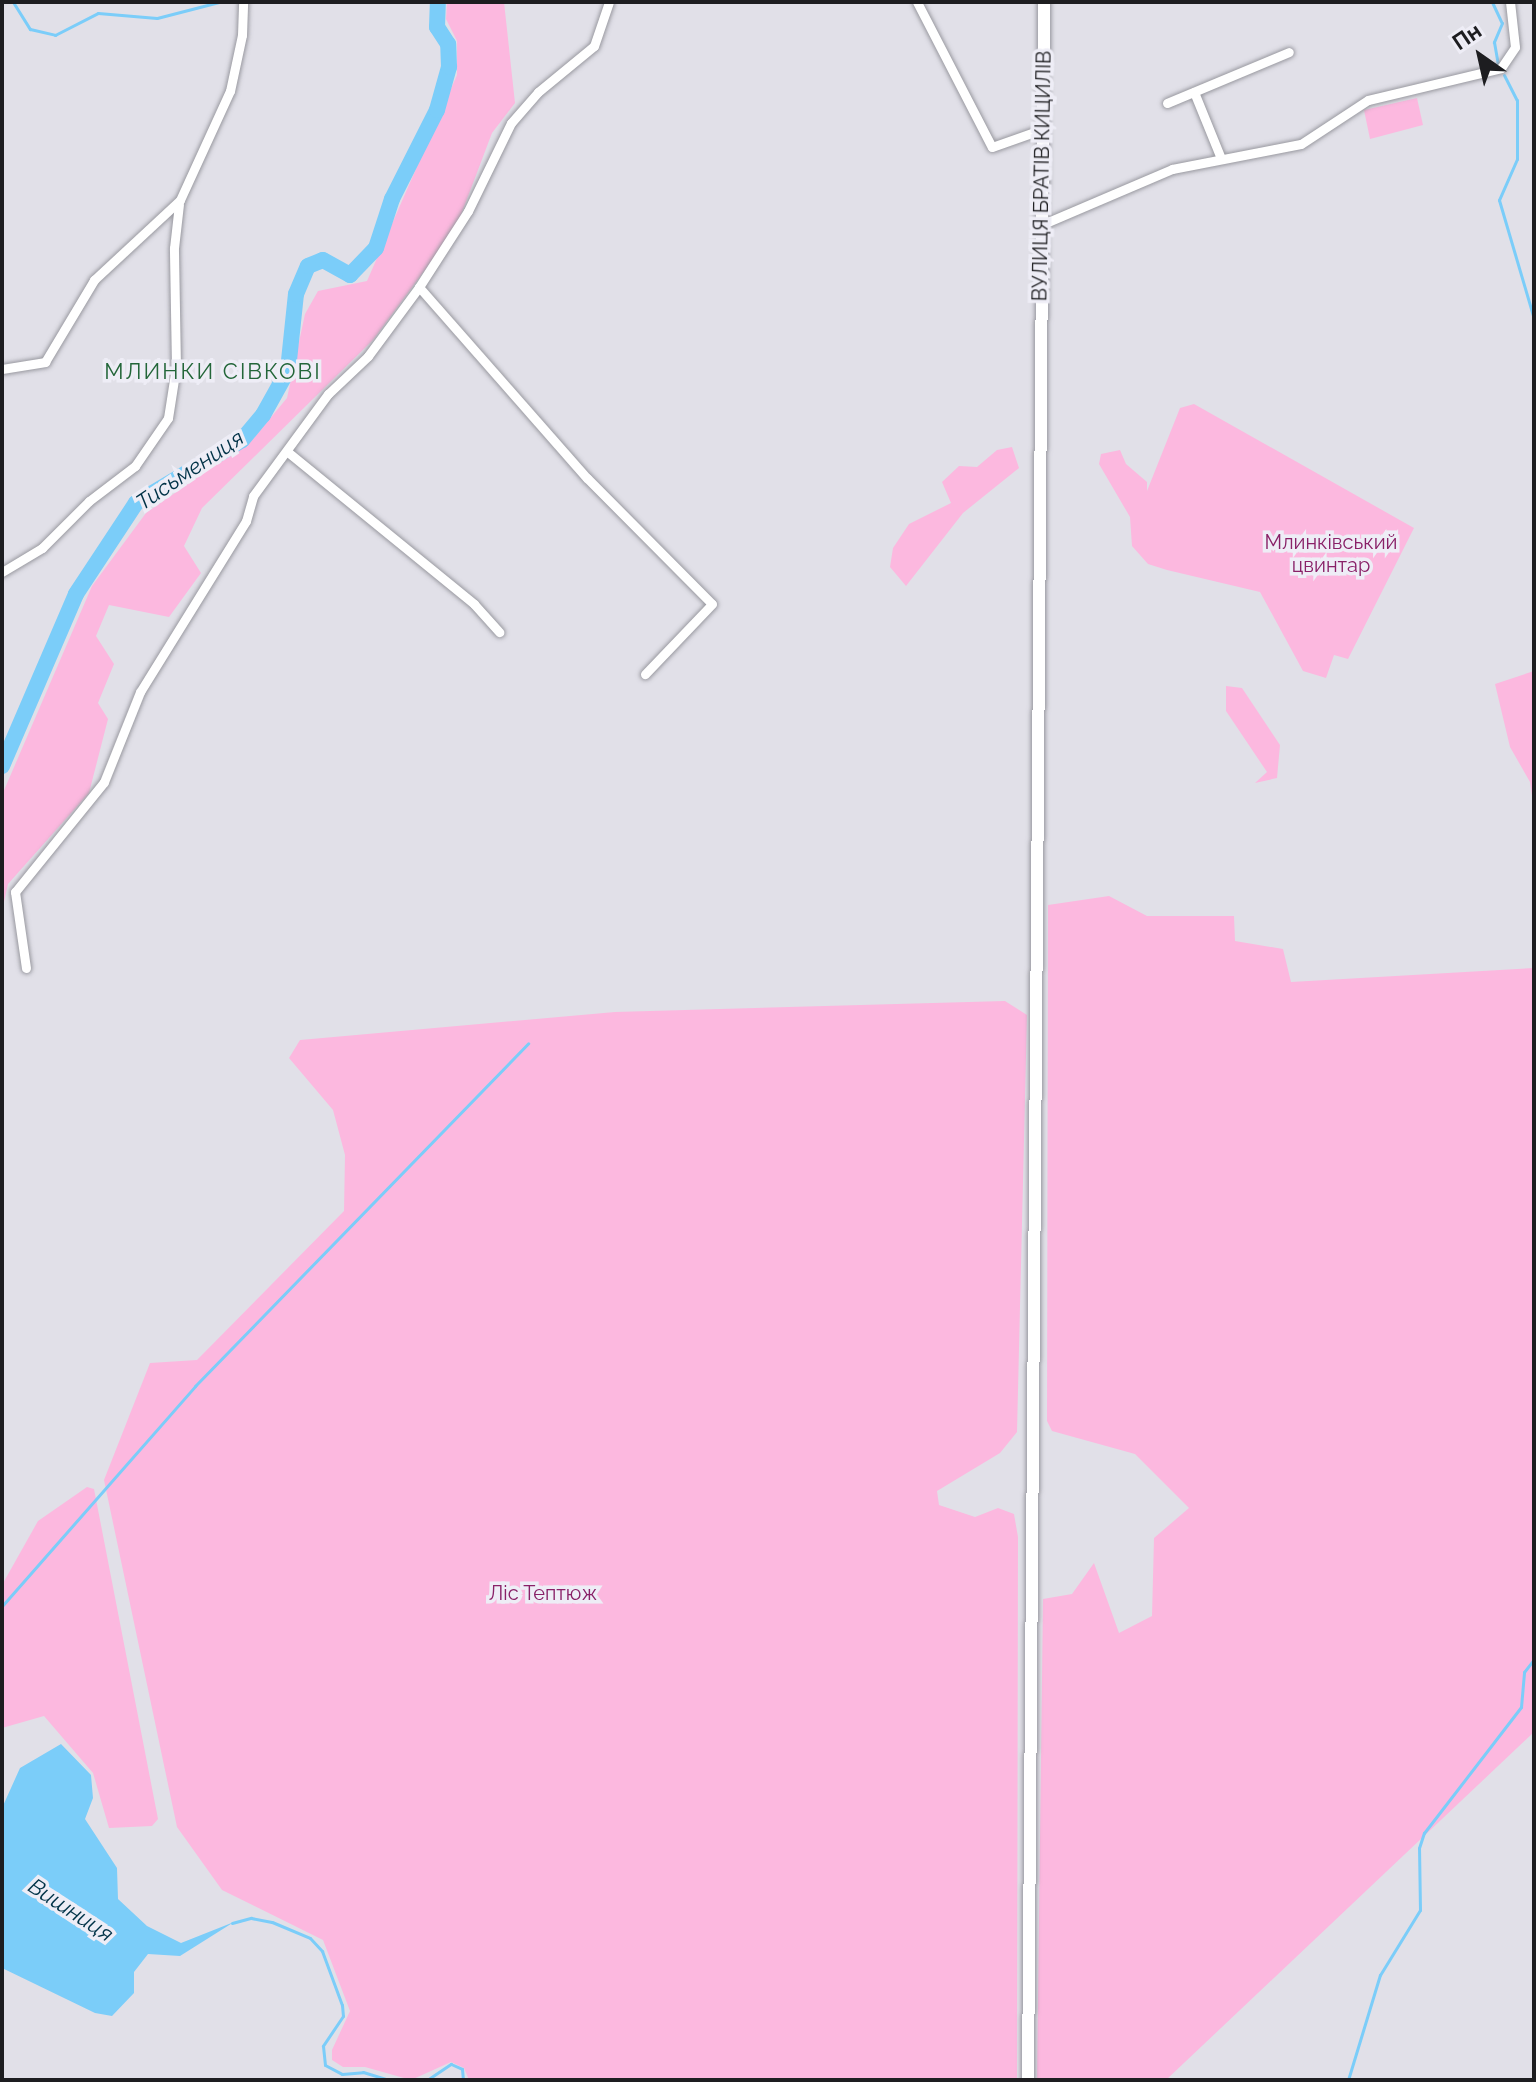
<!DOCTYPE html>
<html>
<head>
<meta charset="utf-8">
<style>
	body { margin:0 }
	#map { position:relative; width:1536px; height:2082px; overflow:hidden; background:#e1e0e8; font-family:Raleway,sans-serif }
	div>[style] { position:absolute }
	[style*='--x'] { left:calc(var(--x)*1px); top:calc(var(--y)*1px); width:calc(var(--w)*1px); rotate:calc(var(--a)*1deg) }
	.green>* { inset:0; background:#fcb8df }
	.water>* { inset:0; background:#7bcdf9 }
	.stream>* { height:3px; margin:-1.5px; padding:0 1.5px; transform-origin:1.5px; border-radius:1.5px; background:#7bcdf9 }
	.river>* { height:16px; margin:-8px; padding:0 8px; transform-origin:8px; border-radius:8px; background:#7bcdf9 }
	.roads { filter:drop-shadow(0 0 2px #9999a0) drop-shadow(0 0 2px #9999a0) }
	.street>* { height:9px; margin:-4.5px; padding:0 4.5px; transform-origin:4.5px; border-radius:4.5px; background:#fff }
	.secondary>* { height:12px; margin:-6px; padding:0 6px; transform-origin:6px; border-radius:6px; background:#fff }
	span { translate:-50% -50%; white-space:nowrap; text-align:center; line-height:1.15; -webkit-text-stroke:7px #eeedf6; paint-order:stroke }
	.street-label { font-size:20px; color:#1d1d20 }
	.park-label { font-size:20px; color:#892168 }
	.neighbourhood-label { font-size:22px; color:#236639; letter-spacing:2px }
	.water-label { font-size:22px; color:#003247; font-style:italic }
	.frame { position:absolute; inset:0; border:4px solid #1d1d20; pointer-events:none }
	.north { position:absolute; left:1440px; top:16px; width:80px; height:80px; -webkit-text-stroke:6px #eeedf6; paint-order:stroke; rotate:326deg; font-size:22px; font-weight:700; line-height:32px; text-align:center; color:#1d1d20 }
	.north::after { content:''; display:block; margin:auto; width:28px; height:36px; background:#1d1d20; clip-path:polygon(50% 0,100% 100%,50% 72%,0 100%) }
</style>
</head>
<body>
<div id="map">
	<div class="green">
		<i style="clip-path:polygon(447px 2px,504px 2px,515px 103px,492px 133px,456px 228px,373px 340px,202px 508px,184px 546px,201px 573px,169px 617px,109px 605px,96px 636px,114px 664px,98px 703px,108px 719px,89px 793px,8px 884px,2px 911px,2px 795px,92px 586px,146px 513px,253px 439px,287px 398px,305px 314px,318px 291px,367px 281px,457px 75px,457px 41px,446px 19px)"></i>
		<i style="clip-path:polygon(1417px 98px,1423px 125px,1370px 139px,1364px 110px)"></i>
		<i style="clip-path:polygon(1194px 404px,1414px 528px,1348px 659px,1334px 655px,1326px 678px,1303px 671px,1260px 592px,1167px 570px,1148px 564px,1132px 546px,1130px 517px,1099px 464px,1101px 454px,1120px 450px,1126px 464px,1147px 482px,1147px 491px,1180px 408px)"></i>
		<i style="clip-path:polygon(1012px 447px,1019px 468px,963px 513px,906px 586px,890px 567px,893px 548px,909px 524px,951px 503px,942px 482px,959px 466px,977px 467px,997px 450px)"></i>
		<i style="clip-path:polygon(1534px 671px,1534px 809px,1530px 782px,1510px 747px,1495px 684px)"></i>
		<i style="clip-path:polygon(1226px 686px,1242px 688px,1280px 745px,1277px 778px,1255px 783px,1267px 772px,1226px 711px)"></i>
		<i style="clip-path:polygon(1109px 896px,1147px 916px,1234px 916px,1235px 941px,1283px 949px,1291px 982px,1534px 968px,1534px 1732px,1166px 2080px,1037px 2080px,1043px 1599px,1072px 1594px,1094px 1563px,1119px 1633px,1152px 1616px,1154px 1538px,1189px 1508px,1135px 1454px,1052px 1431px,1047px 1421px,1048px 905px)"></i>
		<i style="clip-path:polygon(1005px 1001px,1027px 1015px,1017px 1432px,1000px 1453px,937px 1491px,939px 1505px,975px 1517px,998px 1508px,1014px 1514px,1018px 1537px,1017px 2080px,469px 2080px,464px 2068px,451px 2062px,411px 2080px,365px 2067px,343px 2067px,332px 2060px,332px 2050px,350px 2011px,323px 1940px,222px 1890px,177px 1827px,104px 1480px,150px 1363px,197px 1360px,344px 1211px,345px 1155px,333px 1110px,289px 1058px,300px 1040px,615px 1012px)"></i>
		<i style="clip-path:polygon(87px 1487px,94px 1489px,158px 1819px,152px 1826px,109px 1828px,93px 1773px,44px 1716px,2px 1728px,2px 1585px,38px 1521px)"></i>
	</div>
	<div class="water">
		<i style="clip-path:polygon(61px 1744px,91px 1775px,93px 1798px,85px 1819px,117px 1868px,118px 1899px,147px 1926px,181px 1943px,234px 1922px,180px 1956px,148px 1954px,134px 1972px,134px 1993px,112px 2016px,95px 2013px,2px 1968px,2px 1808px,20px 1768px)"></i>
	</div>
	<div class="stream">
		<i style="--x:13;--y:2;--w:32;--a:58"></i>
		<i style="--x:30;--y:29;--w:26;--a:13"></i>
		<i style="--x:55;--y:35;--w:48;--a:-27.1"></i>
		<i style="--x:98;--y:13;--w:59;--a:4.8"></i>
		<i style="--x:157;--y:18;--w:64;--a:-14.5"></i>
		<i style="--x:1492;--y:2;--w:23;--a:65"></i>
		<i style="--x:1502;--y:23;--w:21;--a:113"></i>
		<i style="--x:1494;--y:42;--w:22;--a:80"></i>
		<i style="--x:1504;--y:75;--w:28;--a:63"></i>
		<i style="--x:1517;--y:100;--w:59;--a:90"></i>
		<i style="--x:1517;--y:159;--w:45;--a:113.7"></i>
		<i style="--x:1499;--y:200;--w:124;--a:73.6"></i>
		<i style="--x:2;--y:1606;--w:293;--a:-48.7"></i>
		<i style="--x:195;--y:1386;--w:478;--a:-45.8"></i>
		<i style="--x:232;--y:1923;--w:20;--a:-15"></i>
		<i style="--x:251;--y:1918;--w:21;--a:11"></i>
		<i style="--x:272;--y:1922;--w:41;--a:22.8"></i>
		<i style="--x:310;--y:1938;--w:18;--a:47"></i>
		<i style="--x:322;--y:1951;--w:58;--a:69.7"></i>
		<i style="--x:342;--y:2005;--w:11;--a:85"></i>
		<i style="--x:343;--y:2016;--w:36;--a:124"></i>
		<i style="--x:323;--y:2046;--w:19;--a:84"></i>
		<i style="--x:325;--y:2065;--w:19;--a:28"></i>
		<i style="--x:342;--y:2074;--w:21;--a:-5"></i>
		<i style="--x:363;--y:2072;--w:27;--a:17"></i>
		<i style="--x:427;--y:2080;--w:29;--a:-34"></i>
		<i style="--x:451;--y:2064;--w:12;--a:24"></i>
		<i style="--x:462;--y:2069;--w:11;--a:85"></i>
		<i style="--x:1348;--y:2080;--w:110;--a:-73.1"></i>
		<i style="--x:1380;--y:1975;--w:76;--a:-58.4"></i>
		<i style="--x:1420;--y:1910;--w:62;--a:-90.9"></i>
		<i style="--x:1419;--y:1848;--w:16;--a:-72"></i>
		<i style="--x:1424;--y:1833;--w:159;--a:-52.4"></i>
		<i style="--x:1521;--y:1707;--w:35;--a:-85"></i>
		<i style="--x:1524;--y:1672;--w:16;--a:-52"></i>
	</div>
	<div class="river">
		<i style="--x:2;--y:766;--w:187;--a:-66.7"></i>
		<i style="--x:76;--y:594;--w:109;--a:-56.6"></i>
		<i style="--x:136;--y:503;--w:123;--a:-30.7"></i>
		<i style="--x:242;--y:440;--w:33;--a:-50"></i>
		<i style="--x:263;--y:415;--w:51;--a:-60.9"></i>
		<i style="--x:288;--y:370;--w:76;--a:-84"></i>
		<i style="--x:296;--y:294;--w:30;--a:-67"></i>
		<i style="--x:308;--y:266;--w:16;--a:-22"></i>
		<i style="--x:323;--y:260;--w:31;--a:29"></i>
		<i style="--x:350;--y:275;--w:37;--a:-46"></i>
		<i style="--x:376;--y:248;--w:52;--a:-71.9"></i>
		<i style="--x:392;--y:199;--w:100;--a:-63.2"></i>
		<i style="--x:437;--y:110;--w:45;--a:-74.4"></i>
		<i style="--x:449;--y:67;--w:23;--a:-92"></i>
		<i style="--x:448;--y:44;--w:20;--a:-123"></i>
		<i style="--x:437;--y:27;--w:25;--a:-88"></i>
	</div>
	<div class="roads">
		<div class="street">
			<i style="--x:917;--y:2;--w:163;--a:62.7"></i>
			<i style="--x:992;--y:147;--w:54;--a:-19.4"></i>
			<i style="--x:1194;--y:92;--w:69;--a:67.9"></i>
			<i style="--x:1167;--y:103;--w:132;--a:-22.7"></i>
			<i style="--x:1043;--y:224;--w:140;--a:-23.1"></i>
			<i style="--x:1172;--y:169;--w:131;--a:-11"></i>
			<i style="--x:1301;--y:144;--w:80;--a:-33.3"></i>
			<i style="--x:1368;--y:100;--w:137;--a:-13.5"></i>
			<i style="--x:1501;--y:68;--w:25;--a:-56"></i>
			<i style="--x:1515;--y:47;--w:45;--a:-96.3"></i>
			<i style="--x:419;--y:287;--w:254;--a:48.7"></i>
			<i style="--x:587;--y:478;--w:177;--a:45.2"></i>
			<i style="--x:712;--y:604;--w:97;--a:133.7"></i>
			<i style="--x:2;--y:369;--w:44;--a:-9.2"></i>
			<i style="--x:45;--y:362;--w:96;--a:-59.1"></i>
			<i style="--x:94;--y:280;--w:117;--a:-42.9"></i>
			<i style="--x:180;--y:200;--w:120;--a:-65.4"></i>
			<i style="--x:230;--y:91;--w:57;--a:-77.9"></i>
			<i style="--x:242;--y:35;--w:33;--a:-88"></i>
			<i style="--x:289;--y:453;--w:239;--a:39.2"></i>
			<i style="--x:474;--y:604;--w:38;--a:48"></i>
			<i style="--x:2;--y:572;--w:47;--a:-31"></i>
			<i style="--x:42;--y:548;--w:66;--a:-45"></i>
			<i style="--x:89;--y:501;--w:58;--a:-37.3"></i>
			<i style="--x:135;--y:466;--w:58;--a:-55.5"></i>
			<i style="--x:168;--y:418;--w:52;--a:-81.1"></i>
			<i style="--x:176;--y:367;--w:119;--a:-91"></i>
			<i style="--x:174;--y:248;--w:44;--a:-83.5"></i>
			<i style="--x:26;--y:968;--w:77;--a:-98.2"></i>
			<i style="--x:15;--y:892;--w:141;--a:-51"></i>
			<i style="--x:104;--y:782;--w:97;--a:-68.2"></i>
			<i style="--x:140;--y:692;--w:201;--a:-58.2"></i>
			<i style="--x:246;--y:521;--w:26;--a:-74"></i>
			<i style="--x:253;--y:496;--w:127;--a:-53.7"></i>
			<i style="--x:328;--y:394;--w:55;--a:-43.5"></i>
			<i style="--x:368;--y:356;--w:86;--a:-53.5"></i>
			<i style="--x:419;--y:287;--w:90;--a:-57.2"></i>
			<i style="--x:468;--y:211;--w:98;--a:-64"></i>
			<i style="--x:511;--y:123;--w:41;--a:-48.9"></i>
			<i style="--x:538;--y:92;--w:72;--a:-39.4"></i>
			<i style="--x:594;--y:46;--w:46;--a:-71.2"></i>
		</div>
		<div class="secondary">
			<i style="--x:1028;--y:2080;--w:2078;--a:-89.56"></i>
		</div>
	</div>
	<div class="street-label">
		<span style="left:1042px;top:176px;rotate:-89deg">ВУЛИЦЯ БРАТІВ КИЦИЛІВ</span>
	</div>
	<div class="park-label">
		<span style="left:1331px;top:554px">Млинківський<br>цвинтар</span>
		<span style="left:543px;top:1593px">Ліс Тептюж</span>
	</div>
	<div class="neighbourhood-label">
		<span style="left:213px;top:372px">МЛИНКИ СІВКОВІ</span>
	</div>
	<div class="water-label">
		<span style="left:190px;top:470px;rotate:-34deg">Тисьмениця</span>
		<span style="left:71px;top:1910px;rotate:33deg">Вишниця</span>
	</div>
	<div class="frame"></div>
	<div class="north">Пн</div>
</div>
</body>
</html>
